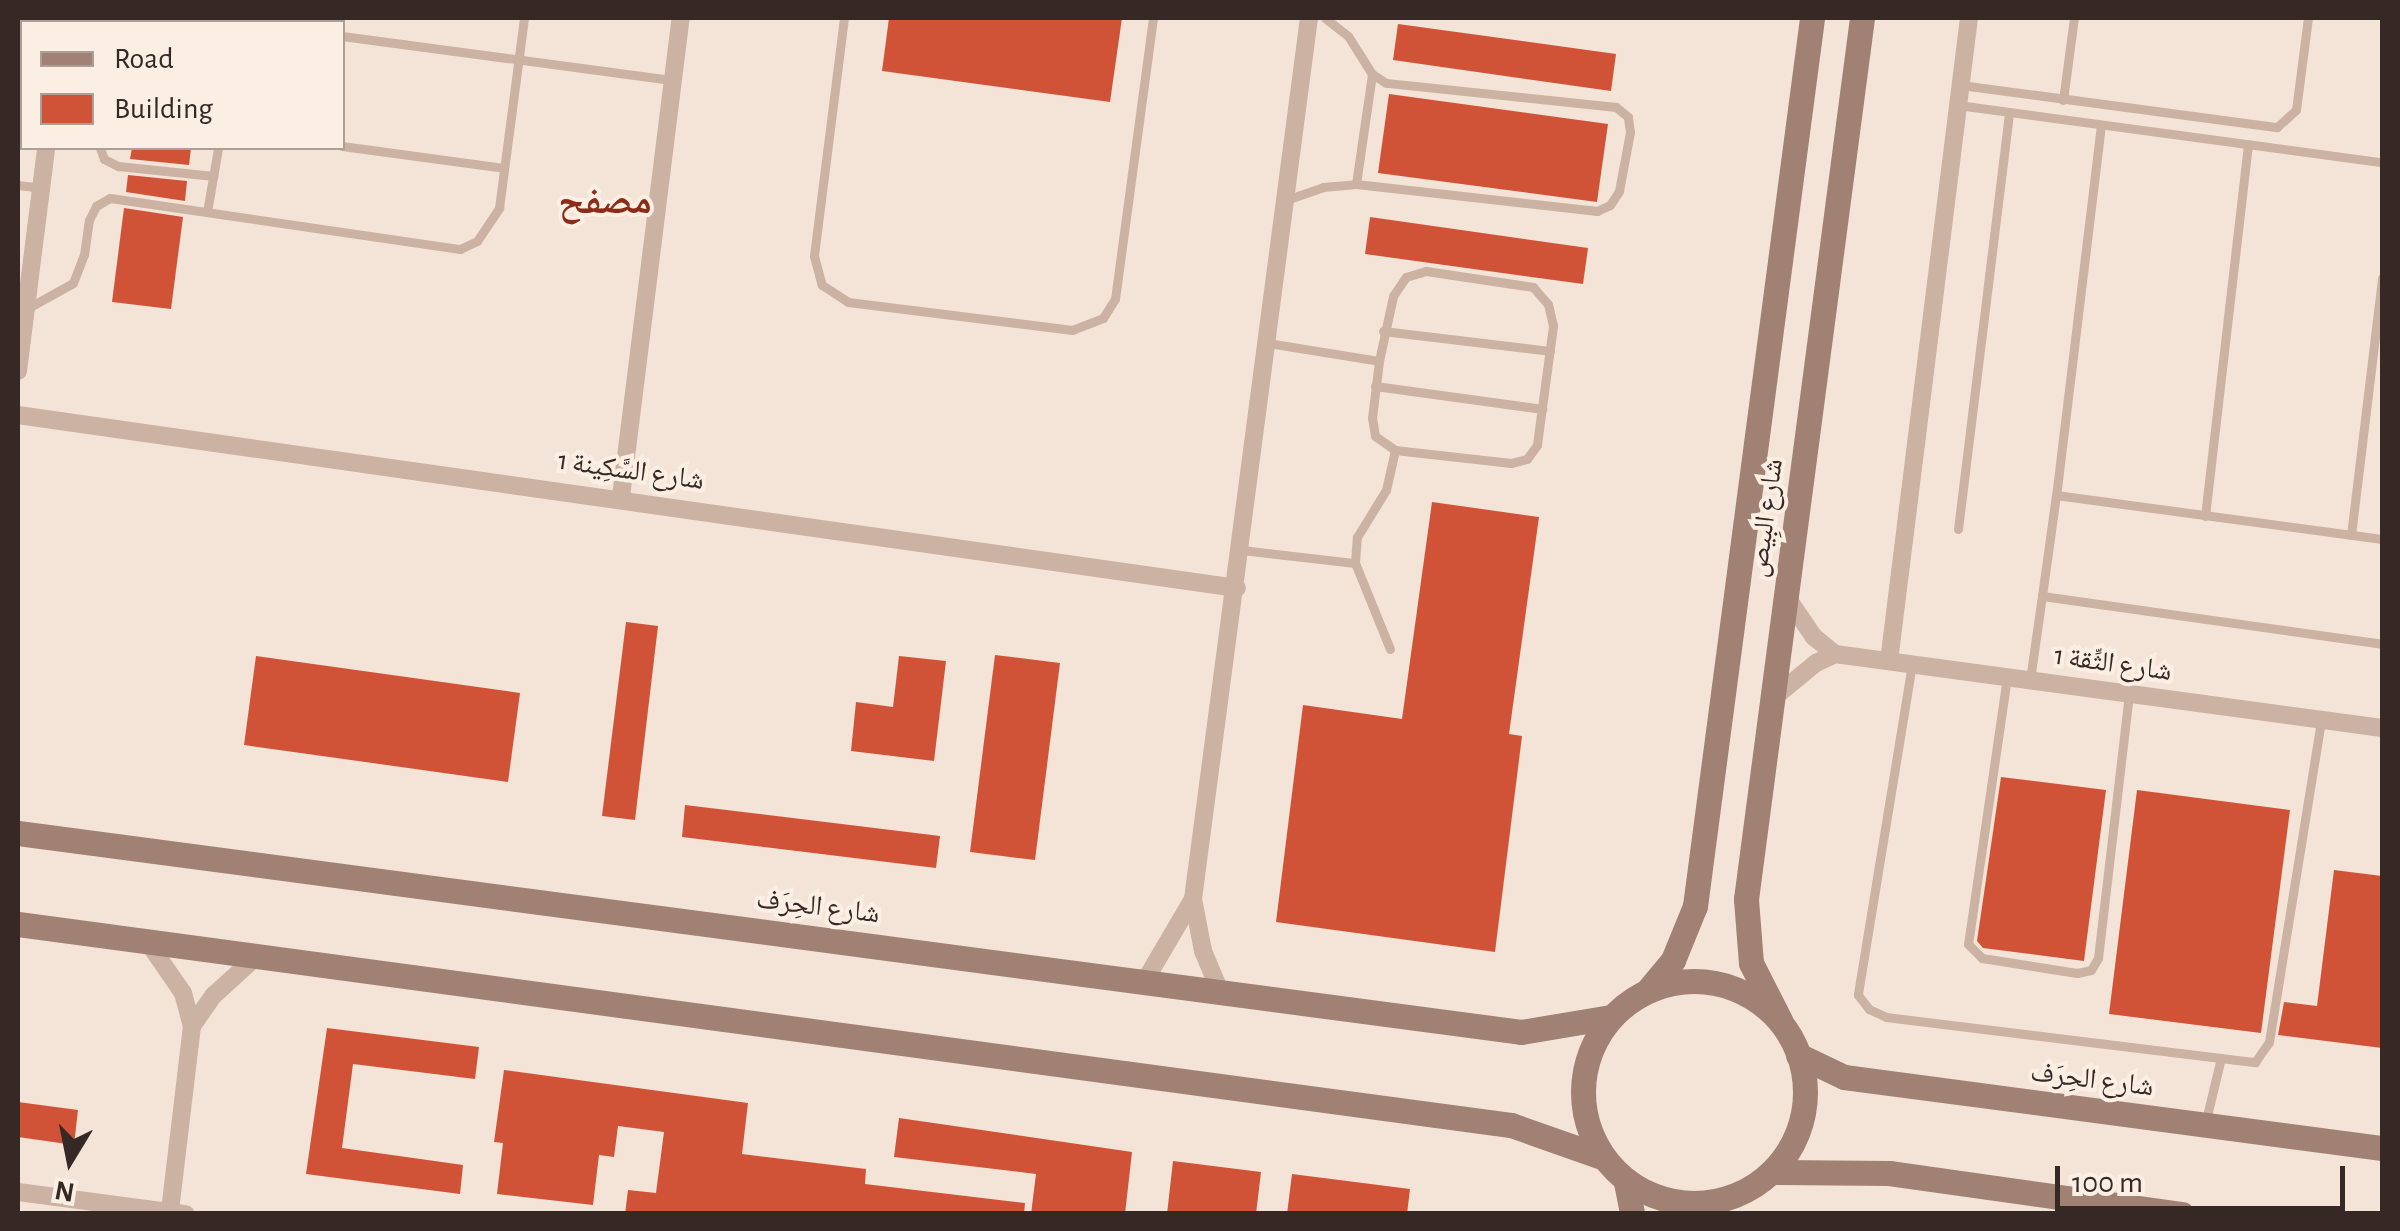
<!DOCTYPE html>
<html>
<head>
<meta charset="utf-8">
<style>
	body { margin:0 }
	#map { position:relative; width:2400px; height:1231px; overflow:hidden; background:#f3e4d7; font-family:"Alegreya Sans","Noto Naskh Arabic",sans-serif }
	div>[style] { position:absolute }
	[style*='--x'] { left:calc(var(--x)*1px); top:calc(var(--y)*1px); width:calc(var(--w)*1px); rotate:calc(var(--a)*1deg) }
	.building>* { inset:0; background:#d15337 }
	.lane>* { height:9px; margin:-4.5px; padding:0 4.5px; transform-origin:4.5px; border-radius:4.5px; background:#ccb2a2 }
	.street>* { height:18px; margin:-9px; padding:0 9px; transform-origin:9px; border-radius:9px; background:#ccb2a2 }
	.secondary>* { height:25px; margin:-12.5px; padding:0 12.5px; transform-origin:12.5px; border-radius:12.5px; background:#a08173 }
	.secondary>.ring { margin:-12.5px; padding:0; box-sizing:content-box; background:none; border:25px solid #a08173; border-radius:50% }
	span { translate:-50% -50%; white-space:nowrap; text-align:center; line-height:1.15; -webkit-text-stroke:8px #fbeee3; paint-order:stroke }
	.street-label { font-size:28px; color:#362925 }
	.district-label { font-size:38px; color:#8c2b17; font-weight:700 }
	.frame { position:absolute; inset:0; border:20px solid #362925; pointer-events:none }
	.legend { position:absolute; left:20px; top:20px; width:325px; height:130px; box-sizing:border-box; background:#fbeee3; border:2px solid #ac9f97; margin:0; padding:12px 18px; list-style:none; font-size:30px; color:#362925 }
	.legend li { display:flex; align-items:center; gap:20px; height:50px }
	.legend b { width:50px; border:2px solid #ac9f97 }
	.north { position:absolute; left:20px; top:1111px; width:100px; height:100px; -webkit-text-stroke:8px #fbeee3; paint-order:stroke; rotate:190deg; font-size:28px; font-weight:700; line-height:40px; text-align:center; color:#362925 }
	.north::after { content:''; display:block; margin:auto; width:35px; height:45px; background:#362925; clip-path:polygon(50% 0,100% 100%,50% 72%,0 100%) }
	.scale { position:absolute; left:2055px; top:1166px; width:290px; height:45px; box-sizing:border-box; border:5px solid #362925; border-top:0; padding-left:12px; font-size:30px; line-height:35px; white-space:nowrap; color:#362925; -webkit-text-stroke:8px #fbeee3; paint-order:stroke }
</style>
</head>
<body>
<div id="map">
	<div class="building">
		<i style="clip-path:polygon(889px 18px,1122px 18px,1110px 102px,882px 71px)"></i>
		<i style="clip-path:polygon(1398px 24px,1616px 54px,1611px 91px,1393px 60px)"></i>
		<i style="clip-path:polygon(1389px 94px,1608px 124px,1597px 202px,1378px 173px)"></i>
		<i style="clip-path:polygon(132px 148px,191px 148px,189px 165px,130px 159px)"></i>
		<i style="clip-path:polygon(128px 175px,187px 181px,185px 201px,126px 192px)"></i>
		<i style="clip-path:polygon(124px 208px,183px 217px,171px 309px,112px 302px)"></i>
		<i style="clip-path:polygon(1370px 217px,1588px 248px,1583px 284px,1365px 254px)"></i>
		<i style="clip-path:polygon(1432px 502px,1539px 517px,1509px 734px,1522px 736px,1495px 952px,1276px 922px,1303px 705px,1402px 719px)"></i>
		<i style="clip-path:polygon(626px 622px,658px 626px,635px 820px,602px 816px)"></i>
		<i style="clip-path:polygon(995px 655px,1060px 663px,1035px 860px,970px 852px)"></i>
		<i style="clip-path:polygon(256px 656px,520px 693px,508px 782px,244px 745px)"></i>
		<i style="clip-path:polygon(899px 656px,946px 661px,934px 761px,851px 751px,856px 702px,893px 707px)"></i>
		<i style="clip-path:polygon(2001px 777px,2106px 790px,2084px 961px,1983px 948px,1977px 941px)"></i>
		<i style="clip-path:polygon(2137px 790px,2290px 810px,2261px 1033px,2109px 1014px)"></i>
		<i style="clip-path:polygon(685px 805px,940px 836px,936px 868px,682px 837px)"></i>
		<i style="clip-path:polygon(2334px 870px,2382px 876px,2382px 1048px,2278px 1035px,2284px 1002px,2317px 1006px)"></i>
		<i style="clip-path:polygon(327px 1028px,479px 1047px,475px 1079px,353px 1064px,342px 1148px,463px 1165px,460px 1194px,306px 1174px)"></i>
		<i style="clip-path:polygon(504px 1070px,748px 1103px,742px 1154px,866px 1169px,865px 1184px,1025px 1203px,1024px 1214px,625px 1214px,628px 1190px,656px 1193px,664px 1132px,618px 1126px,614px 1157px,599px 1155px,593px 1205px,497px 1194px,503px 1143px,494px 1142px)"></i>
		<i style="clip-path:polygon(18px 1102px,78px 1110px,74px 1145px,18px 1137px)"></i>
		<i style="clip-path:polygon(899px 1118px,1132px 1152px,1125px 1214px,1031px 1214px,1036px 1174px,894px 1157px)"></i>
		<i style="clip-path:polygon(1173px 1161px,1261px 1172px,1256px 1214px,1167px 1214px)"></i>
		<i style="clip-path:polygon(1292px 1174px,1410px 1189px,1407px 1214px,1287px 1214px)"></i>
	</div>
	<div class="lane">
		<i style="--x:844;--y:18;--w:240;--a:97.2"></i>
		<i style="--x:814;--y:256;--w:30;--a:75"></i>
		<i style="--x:822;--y:285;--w:31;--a:33"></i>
		<i style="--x:848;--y:302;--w:226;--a:7.1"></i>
		<i style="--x:1072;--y:330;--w:33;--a:-21"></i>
		<i style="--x:1103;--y:318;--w:22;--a:-58"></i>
		<i style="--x:1115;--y:299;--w:284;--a:-82.3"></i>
		<i style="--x:342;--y:36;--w:334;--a:7.6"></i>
		<i style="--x:1961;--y:85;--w:319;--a:7.6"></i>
		<i style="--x:2277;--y:127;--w:25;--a:-42"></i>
		<i style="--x:2296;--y:110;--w:93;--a:-82.6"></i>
		<i style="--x:2063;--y:100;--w:83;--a:-82.4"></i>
		<i style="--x:1958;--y:105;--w:428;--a:7.7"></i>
		<i style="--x:2101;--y:125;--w:373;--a:96.9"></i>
		<i style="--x:2056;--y:495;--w:329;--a:7.7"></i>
		<i style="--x:342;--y:146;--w:163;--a:7.7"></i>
		<i style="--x:100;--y:148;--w:12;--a:70"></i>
		<i style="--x:104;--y:159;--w:16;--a:27"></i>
		<i style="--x:118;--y:166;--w:96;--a:6"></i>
		<i style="--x:1356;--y:184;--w:111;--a:-81.7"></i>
		<i style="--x:18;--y:185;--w:23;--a:7"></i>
		<i style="--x:1286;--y:200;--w:39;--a:-19"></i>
		<i style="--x:1323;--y:187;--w:33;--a:-5"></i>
		<i style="--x:1356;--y:184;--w:243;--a:6.4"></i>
		<i style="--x:1597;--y:211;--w:14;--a:-25"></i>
		<i style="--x:1610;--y:205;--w:17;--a:-57"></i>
		<i style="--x:1619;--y:191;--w:60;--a:-79.4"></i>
		<i style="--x:1630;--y:132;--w:15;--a:-98"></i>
		<i style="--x:1628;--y:117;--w:16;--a:-140"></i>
		<i style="--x:1616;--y:107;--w:231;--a:-174"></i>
		<i style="--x:1386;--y:83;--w:17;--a:-147"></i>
		<i style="--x:1372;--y:74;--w:45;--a:-122.3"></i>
		<i style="--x:1348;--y:36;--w:29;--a:-142"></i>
		<i style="--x:207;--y:212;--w:65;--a:-80.2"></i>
		<i style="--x:28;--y:308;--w:51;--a:-29.1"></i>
		<i style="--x:73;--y:283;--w:30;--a:-69"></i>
		<i style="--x:84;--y:255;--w:35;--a:-82"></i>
		<i style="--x:89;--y:220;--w:16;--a:-63"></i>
		<i style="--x:96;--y:206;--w:16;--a:-30"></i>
		<i style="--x:110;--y:198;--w:354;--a:8.3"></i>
		<i style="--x:460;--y:249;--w:19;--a:-25"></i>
		<i style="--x:477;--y:241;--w:40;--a:-56"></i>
		<i style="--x:499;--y:208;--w:192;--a:-82.5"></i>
		<i style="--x:1383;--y:331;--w:168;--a:6.8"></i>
		<i style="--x:1268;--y:343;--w:112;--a:9.2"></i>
		<i style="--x:1379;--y:361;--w:66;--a:-77.8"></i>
		<i style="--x:1393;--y:296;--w:23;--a:-56"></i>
		<i style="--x:1406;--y:277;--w:21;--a:-17"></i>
		<i style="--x:1426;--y:271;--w:108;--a:8.5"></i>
		<i style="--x:1533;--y:287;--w:23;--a:49"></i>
		<i style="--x:1548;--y:304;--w:23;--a:77"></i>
		<i style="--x:1553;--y:326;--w:120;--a:97.7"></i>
		<i style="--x:1537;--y:445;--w:17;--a:126"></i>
		<i style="--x:1527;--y:459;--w:16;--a:166"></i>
		<i style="--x:1511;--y:463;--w:117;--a:-173.6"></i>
		<i style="--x:1395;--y:450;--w:24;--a:-145"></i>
		<i style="--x:1375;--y:436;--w:18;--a:-99"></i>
		<i style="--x:1372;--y:418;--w:57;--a:-83"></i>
		<i style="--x:1375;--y:386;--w:169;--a:7.8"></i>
		<i style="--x:2056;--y:495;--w:102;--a:97.9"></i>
		<i style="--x:2042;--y:596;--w:343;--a:8"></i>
		<i style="--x:2205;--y:516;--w:374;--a:-83.4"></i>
		<i style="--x:1958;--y:529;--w:420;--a:-83"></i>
		<i style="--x:2351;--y:535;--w:259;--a:-83.1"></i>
		<i style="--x:1242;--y:550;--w:114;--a:6.6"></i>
		<i style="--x:1390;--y:649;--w:93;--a:-112.1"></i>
		<i style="--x:1355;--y:563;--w:26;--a:-86"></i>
		<i style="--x:1357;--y:537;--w:55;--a:-58.3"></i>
		<i style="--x:1386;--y:490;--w:41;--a:-77.3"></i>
		<i style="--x:1912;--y:664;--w:335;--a:99.3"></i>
		<i style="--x:1858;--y:995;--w:18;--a:52"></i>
		<i style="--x:1869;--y:1009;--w:19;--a:25"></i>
		<i style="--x:1886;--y:1017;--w:372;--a:7"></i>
		<i style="--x:2255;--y:1062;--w:24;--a:-55"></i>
		<i style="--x:2269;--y:1042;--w:326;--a:-80.8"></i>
		<i style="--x:2007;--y:677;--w:270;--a:98.3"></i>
		<i style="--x:1968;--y:944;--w:20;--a:45"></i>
		<i style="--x:1982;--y:958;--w:96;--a:9"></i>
		<i style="--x:2077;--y:973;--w:14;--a:-12"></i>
		<i style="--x:2091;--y:970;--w:14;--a:-60"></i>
		<i style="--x:2098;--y:958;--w:266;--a:-83.3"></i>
		<i style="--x:2030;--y:680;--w:85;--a:-81.9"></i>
		<i style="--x:2205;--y:1124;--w:68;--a:-76.4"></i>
	</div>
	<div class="street">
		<i style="--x:63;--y:22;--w:4;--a:-90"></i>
		<i style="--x:18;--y:371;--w:225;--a:-82.8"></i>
		<i style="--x:18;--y:415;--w:1231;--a:8.08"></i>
		<i style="--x:621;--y:497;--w:483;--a:-82.9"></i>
		<i style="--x:1786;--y:596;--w:50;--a:55.7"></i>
		<i style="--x:1814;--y:637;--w:27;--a:39"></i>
		<i style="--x:1835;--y:654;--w:552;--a:7.7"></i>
		<i style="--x:1889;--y:661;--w:648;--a:-82.91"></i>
		<i style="--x:1772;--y:699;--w:57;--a:-39.3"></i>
		<i style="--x:1816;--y:663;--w:21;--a:-25"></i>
		<i style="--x:1193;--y:899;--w:53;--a:79.1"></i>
		<i style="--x:1203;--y:951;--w:41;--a:67.2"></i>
		<i style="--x:147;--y:941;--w:63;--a:55.3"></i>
		<i style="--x:183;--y:993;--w:34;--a:75"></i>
		<i style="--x:192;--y:1026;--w:186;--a:96.8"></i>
		<i style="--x:1146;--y:979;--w:93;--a:-59.6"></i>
		<i style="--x:1193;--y:899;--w:889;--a:-82.5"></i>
		<i style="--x:192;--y:1026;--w:38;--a:-55"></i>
		<i style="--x:214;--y:995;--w:59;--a:-42.3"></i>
		<i style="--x:18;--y:1192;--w:169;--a:7.5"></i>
	</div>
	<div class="secondary">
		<i style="--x:18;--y:833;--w:1516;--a:7.54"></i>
		<i style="--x:1521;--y:1032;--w:91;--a:-9.5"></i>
		<i style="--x:18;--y:924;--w:1506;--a:7.67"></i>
		<i style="--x:1511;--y:1125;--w:96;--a:19.4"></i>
		<i class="ring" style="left:1583px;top:981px;width:197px;height:197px"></i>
		<i style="--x:1648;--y:990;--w:39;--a:-50"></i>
		<i style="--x:1673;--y:960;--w:58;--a:-67.8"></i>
		<i style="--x:1695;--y:906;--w:896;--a:-82.49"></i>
		<i style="--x:1780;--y:1020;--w:64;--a:-117"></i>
		<i style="--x:1751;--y:963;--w:64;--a:-94.5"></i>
		<i style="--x:1746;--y:899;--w:889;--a:-82.5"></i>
		<i style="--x:1798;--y:1055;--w:51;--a:25.6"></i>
		<i style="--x:1844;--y:1077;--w:543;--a:7.52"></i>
		<i style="--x:1773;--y:1172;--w:116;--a:0.5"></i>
		<i style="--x:1889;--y:1173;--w:296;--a:8"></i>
		<i style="--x:1626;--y:1182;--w:33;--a:79"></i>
	</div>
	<div class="street-label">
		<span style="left:631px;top:471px;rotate:8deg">شارع السَّكِينة 1</span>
		<span style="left:1766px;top:518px;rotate:-82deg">شارع البِيص</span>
		<span style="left:2113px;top:664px;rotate:8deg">شارع الثِّقة 1</span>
		<span style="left:818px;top:907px;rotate:7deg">شارع الحِرَف</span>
		<span style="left:2092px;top:1080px;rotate:7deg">شارع الحِرَف</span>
	</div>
	<div class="district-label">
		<span style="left:605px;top:203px">مصفح</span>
	</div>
	<div class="frame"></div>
	<ul class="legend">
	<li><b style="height:12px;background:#a08173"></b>Road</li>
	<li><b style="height:28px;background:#d15337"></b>Building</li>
	</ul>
	<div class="north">N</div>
	<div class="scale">100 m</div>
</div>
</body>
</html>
